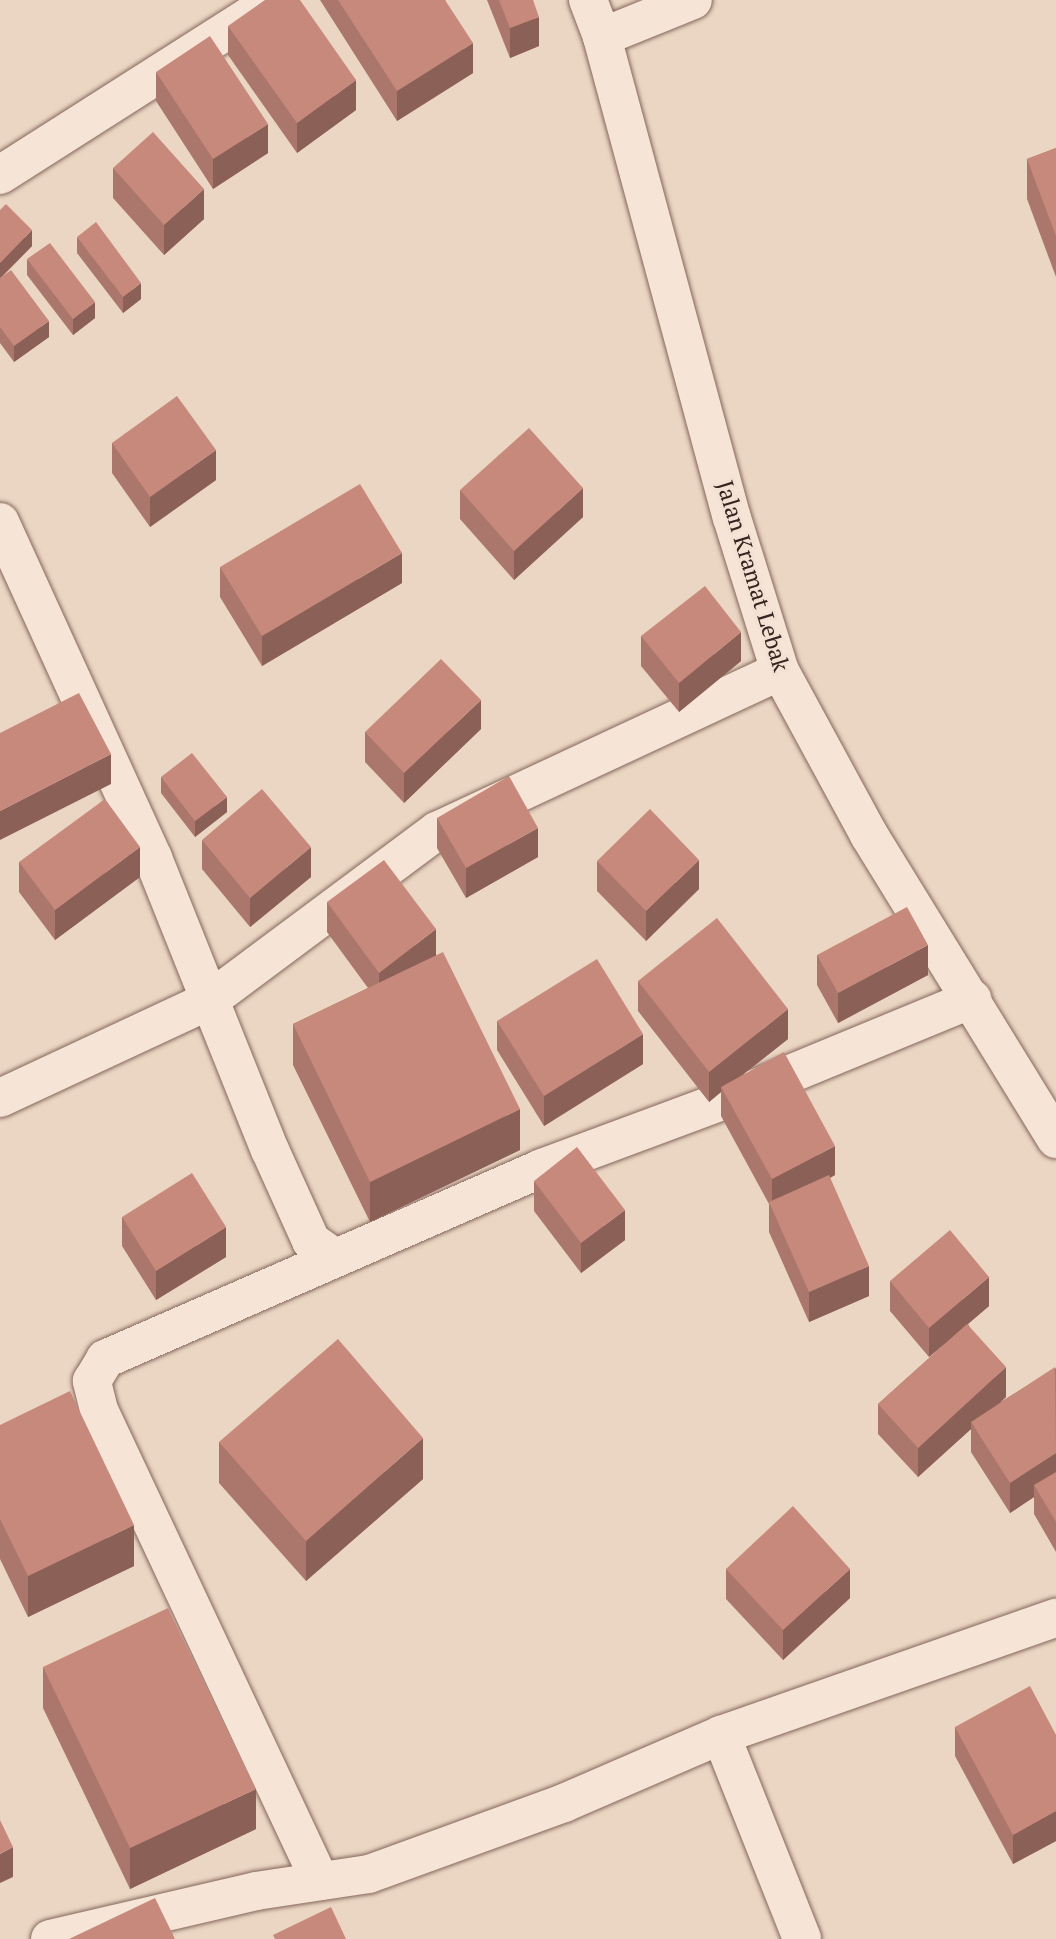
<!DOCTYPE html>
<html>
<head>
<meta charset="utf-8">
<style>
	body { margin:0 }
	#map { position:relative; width:1056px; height:1939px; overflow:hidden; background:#ebd6c4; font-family:"PT Serif",serif }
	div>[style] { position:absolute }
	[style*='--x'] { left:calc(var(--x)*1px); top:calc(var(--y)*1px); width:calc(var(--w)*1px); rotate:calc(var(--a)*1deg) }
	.roads { filter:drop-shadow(0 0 2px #84675b) drop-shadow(0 0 2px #84675b) }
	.minor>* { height:38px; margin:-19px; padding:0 19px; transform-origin:19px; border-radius:19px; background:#f6e5d6 }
	.wall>* { inset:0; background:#ab766b }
	.shaded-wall>* { inset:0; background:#8b6057 }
	.building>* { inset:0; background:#c7897c }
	span { translate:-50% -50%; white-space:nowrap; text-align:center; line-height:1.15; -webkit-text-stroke:6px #f3e2d3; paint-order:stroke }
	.street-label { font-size:23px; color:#35241f }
</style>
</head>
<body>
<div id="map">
	<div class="roads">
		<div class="minor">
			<i style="--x:588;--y:0;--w:40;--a:69"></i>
			<i style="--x:602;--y:37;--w:498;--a:74.9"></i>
			<i style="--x:732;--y:518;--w:160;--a:72.6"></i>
			<i style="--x:780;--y:671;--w:187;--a:61.5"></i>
			<i style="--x:869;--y:835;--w:357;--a:58.4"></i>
			<i style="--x:602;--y:37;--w:98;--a:-22.1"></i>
			<i style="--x:0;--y:175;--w:326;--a:-32.5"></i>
			<i style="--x:0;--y:522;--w:369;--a:65.5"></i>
			<i style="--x:153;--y:858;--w:315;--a:68.2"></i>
			<i style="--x:270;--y:1150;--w:100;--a:65.7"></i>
			<i style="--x:311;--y:1241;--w:28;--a:35"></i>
			<i style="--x:0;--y:1098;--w:232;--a:-25"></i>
			<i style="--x:210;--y:1000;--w:283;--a:-36.7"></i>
			<i style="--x:437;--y:831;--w:378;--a:-25"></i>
			<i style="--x:721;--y:1735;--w:219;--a:68.3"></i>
			<i style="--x:320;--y:1881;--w:520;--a:-115.14"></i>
			<i style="--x:99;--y:1410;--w:30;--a:-104"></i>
			<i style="--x:92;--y:1381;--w:26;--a:-59"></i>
			<i style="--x:105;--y:1359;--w:477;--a:-23.6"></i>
			<i style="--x:542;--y:1168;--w:215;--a:-20.4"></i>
			<i style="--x:744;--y:1093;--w:247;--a:-22.4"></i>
			<i style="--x:50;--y:1939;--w:212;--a:-13.1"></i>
			<i style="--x:256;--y:1891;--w:114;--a:-8.6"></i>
			<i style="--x:369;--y:1874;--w:208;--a:-20"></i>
			<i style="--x:564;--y:1803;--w:171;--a:-23.4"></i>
			<i style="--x:721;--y:1735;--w:355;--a:-19.3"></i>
		</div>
	</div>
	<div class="wall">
		<i style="clip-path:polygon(320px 0,445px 0,473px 73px,397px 121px)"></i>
		<i style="clip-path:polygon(487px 0,533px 0,539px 46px,510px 58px)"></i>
		<i style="clip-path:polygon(228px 26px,356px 110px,297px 153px,228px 55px)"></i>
		<i style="clip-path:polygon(156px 72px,268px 153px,213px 189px,156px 101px)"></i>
		<i style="clip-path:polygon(1056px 148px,1056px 277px,1027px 199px,1027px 159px)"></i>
		<i style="clip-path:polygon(113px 168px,204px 219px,164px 255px,113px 198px)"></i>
		<i style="clip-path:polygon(0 210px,32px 246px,1px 278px,49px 337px,14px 362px,0 343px)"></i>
		<i style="clip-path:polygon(77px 237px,141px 299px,123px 313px,77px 253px)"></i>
		<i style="clip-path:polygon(27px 259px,95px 318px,73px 335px,27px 275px)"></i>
		<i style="clip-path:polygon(112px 443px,216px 480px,150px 527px,112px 473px)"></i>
		<i style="clip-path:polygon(460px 490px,583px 517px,514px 580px,460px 519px)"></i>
		<i style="clip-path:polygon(220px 567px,402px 583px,262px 666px,220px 597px)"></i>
		<i style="clip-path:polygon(641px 636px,741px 661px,679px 712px,641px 666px)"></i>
		<i style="clip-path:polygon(481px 729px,404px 803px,365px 762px,365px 732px)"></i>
		<i style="clip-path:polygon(161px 777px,227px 812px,195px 837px,161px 793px)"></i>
		<i style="clip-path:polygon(437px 818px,538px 857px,466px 898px,437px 848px)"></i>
		<i style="clip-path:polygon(202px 840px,311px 877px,250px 927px,202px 869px)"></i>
		<i style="clip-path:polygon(597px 861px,699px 889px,646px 941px,597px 891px)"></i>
		<i style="clip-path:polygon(19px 862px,140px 877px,55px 940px,19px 892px)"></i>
		<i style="clip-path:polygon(327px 902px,436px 955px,520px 1150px,370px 1222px,293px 1065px,293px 1024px,368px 988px,327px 932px)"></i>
		<i style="clip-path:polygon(817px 955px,928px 975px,838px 1023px,817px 985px)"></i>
		<i style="clip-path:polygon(638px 981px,788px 1039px,744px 1074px,835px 1175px,830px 1178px,869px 1296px,809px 1322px,769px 1232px,769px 1204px,721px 1116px,721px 1092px,709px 1102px,638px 1011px)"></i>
		<i style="clip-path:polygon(497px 1021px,643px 1064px,544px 1126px,497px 1050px)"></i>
		<i style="clip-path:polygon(534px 1181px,625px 1240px,581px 1273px,534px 1211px)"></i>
		<i style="clip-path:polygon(122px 1217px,226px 1257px,156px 1300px,122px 1246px)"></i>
		<i style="clip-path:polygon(890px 1281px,989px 1306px,968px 1324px,1006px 1397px,999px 1403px,1056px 1368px,1056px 1552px,1034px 1514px,1034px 1497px,1010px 1513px,971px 1452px,971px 1429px,918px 1477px,878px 1434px,878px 1404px,948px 1341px,929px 1357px,890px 1311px)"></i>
		<i style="clip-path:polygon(0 1425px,134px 1566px,28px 1617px,0 1559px)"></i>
		<i style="clip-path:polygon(219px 1442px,423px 1479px,306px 1581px,219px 1483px)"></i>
		<i style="clip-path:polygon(726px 1569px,850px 1598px,783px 1660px,726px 1599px)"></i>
		<i style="clip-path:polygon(43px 1667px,256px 1829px,130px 1889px,43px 1708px)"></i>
		<i style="clip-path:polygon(955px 1727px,1056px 1735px,1056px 1841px,1013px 1864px,955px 1756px)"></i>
	</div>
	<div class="shaded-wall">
		<i style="clip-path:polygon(539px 17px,539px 46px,510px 58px,510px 28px)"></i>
		<i style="clip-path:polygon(473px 43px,473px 73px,397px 121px,397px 91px)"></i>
		<i style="clip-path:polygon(356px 80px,356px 110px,297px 153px,297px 123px)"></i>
		<i style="clip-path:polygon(268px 124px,268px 153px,213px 189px,213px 159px)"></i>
		<i style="clip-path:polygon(204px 189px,204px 219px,164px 255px,164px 225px)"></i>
		<i style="clip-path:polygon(32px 230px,32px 246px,0 278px,0 263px)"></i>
		<i style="clip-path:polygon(141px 283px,141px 299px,123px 313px,123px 297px)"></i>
		<i style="clip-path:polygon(95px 302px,95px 318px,73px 335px,73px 319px)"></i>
		<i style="clip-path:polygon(49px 321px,49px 337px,14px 362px,14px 346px)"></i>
		<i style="clip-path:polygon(216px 450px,216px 480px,150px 527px,150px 497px)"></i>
		<i style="clip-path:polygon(583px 488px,583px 517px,514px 580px,514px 551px)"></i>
		<i style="clip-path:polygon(402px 553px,402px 583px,262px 666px,262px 636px)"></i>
		<i style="clip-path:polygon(741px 632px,741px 661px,679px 712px,679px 683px)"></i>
		<i style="clip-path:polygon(481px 700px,481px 729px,404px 803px,404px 773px)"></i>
		<i style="clip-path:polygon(111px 754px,111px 784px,0 840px,0 811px)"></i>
		<i style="clip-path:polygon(227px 797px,227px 812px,195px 837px,195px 821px)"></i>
		<i style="clip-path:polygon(538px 828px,538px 857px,466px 898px,466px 868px)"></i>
		<i style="clip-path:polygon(140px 847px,140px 877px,55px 940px,55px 910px)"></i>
		<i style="clip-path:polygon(311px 847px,311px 877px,250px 927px,250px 898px)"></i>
		<i style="clip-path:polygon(699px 860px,699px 889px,646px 941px,646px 911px)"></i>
		<i style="clip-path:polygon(436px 929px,436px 959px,379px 1002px,379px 973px)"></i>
		<i style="clip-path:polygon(928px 945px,928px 975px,838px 1023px,838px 993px)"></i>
		<i style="clip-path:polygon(788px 1009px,788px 1039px,723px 1090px,721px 1087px,721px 1092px,709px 1102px,709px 1072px)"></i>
		<i style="clip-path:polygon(643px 1034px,643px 1064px,544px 1126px,544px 1096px)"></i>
		<i style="clip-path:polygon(520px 1109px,520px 1150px,370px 1222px,370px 1182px)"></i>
		<i style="clip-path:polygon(835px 1146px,835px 1175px,772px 1209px,772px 1179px)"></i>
		<i style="clip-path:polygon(625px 1210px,625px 1240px,581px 1273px,581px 1243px)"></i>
		<i style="clip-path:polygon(226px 1227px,226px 1257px,156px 1300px,156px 1271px)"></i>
		<i style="clip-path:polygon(869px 1266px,869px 1296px,809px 1322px,809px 1292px)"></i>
		<i style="clip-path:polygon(989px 1277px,989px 1306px,929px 1357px,929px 1328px)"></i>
		<i style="clip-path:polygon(1006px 1367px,1006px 1397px,974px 1427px,971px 1422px,971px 1429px,918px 1477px,918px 1448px)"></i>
		<i style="clip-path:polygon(423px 1438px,423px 1479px,306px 1581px,306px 1541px)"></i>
		<i style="clip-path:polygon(1056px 1453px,1056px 1483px,1034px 1485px,1034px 1497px,1010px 1513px,1010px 1483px)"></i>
		<i style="clip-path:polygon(134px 1525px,134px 1566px,28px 1617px,28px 1576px)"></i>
		<i style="clip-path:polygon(850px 1569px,850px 1598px,783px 1660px,783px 1630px)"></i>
		<i style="clip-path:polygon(256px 1789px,256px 1829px,130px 1889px,130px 1848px)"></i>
		<i style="clip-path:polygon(1056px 1811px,1056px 1841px,1013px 1864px,1013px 1835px)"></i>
		<i style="clip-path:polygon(13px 1847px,13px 1877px,0 1883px,0 1854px)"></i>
	</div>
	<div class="building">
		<i style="clip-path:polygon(265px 0,300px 0,356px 80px,297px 123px,228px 26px)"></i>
		<i style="clip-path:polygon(338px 0,445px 0,473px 43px,397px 91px)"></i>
		<i style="clip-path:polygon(499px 0,533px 0,539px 17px,510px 28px)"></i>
		<i style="clip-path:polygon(210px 36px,268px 124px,213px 159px,156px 72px)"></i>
		<i style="clip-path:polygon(153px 132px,204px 189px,164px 225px,113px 168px)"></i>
		<i style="clip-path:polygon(1056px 148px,1056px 236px,1027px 159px)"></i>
		<i style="clip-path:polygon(6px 204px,32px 230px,0 263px,0 210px)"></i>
		<i style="clip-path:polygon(96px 222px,141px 283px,123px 297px,77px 237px)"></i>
		<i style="clip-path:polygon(50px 243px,95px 302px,73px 319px,27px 259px)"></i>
		<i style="clip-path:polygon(11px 270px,49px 321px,14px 346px,0 327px,0 278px)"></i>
		<i style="clip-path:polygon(177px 396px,216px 450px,150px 497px,112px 443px)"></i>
		<i style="clip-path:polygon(529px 428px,583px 488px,514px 551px,460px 490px)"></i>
		<i style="clip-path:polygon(360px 484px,402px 553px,262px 636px,220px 567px)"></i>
		<i style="clip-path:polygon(705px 586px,741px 632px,679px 683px,641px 636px)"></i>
		<i style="clip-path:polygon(441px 659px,481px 700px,404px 773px,365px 732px)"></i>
		<i style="clip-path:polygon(79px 693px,111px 754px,0 811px,0 733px)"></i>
		<i style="clip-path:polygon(192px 753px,227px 797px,195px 821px,161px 777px)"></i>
		<i style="clip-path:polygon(509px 776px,538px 828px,466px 868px,437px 818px)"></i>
		<i style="clip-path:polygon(262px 789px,311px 847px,250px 898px,202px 840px)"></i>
		<i style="clip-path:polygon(105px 799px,140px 847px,55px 910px,19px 862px)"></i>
		<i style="clip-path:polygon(650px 809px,699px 860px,646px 911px,597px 861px)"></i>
		<i style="clip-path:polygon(384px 860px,436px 929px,379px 973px,327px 902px)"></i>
		<i style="clip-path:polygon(907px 907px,928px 945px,838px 993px,817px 955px)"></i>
		<i style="clip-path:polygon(717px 918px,788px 1009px,709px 1072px,638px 981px)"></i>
		<i style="clip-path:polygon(443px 952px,520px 1109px,370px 1182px,293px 1024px)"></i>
		<i style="clip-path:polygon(597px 959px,643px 1034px,544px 1096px,497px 1021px)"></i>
		<i style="clip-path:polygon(784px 1052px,835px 1146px,772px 1179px,721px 1087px)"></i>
		<i style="clip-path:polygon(577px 1147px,625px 1210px,581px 1243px,534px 1181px)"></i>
		<i style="clip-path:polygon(192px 1173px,226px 1227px,156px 1271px,122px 1217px)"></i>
		<i style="clip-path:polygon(829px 1175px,869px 1266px,809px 1292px,769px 1202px)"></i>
		<i style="clip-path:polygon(950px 1230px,989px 1277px,929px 1328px,890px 1281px)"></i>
		<i style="clip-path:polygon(967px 1324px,1006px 1367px,918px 1448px,878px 1404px)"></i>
		<i style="clip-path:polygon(338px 1339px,423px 1438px,306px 1541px,219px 1442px)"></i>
		<i style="clip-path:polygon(1055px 1367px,1056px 1453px,1010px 1483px,971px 1422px)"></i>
		<i style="clip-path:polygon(70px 1391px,134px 1525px,28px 1576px,0 1519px,0 1425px)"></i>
		<i style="clip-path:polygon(1056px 1472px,1056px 1522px,1034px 1485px)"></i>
		<i style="clip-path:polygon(793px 1506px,850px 1569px,783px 1630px,726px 1569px)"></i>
		<i style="clip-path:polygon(168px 1608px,256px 1789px,130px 1848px,43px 1667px)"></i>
		<i style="clip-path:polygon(1030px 1686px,1056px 1735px,1056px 1811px,1013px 1835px,955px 1727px)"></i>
		<i style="clip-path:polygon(0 1820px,13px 1847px,0 1854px)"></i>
		<i style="clip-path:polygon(155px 1898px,175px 1939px,69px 1939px)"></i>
		<i style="clip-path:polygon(331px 1907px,346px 1939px,275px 1939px,273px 1935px)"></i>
	</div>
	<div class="street-label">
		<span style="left:753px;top:576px;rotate:73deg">Jalan Kramat Lebak</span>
	</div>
</div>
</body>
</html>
